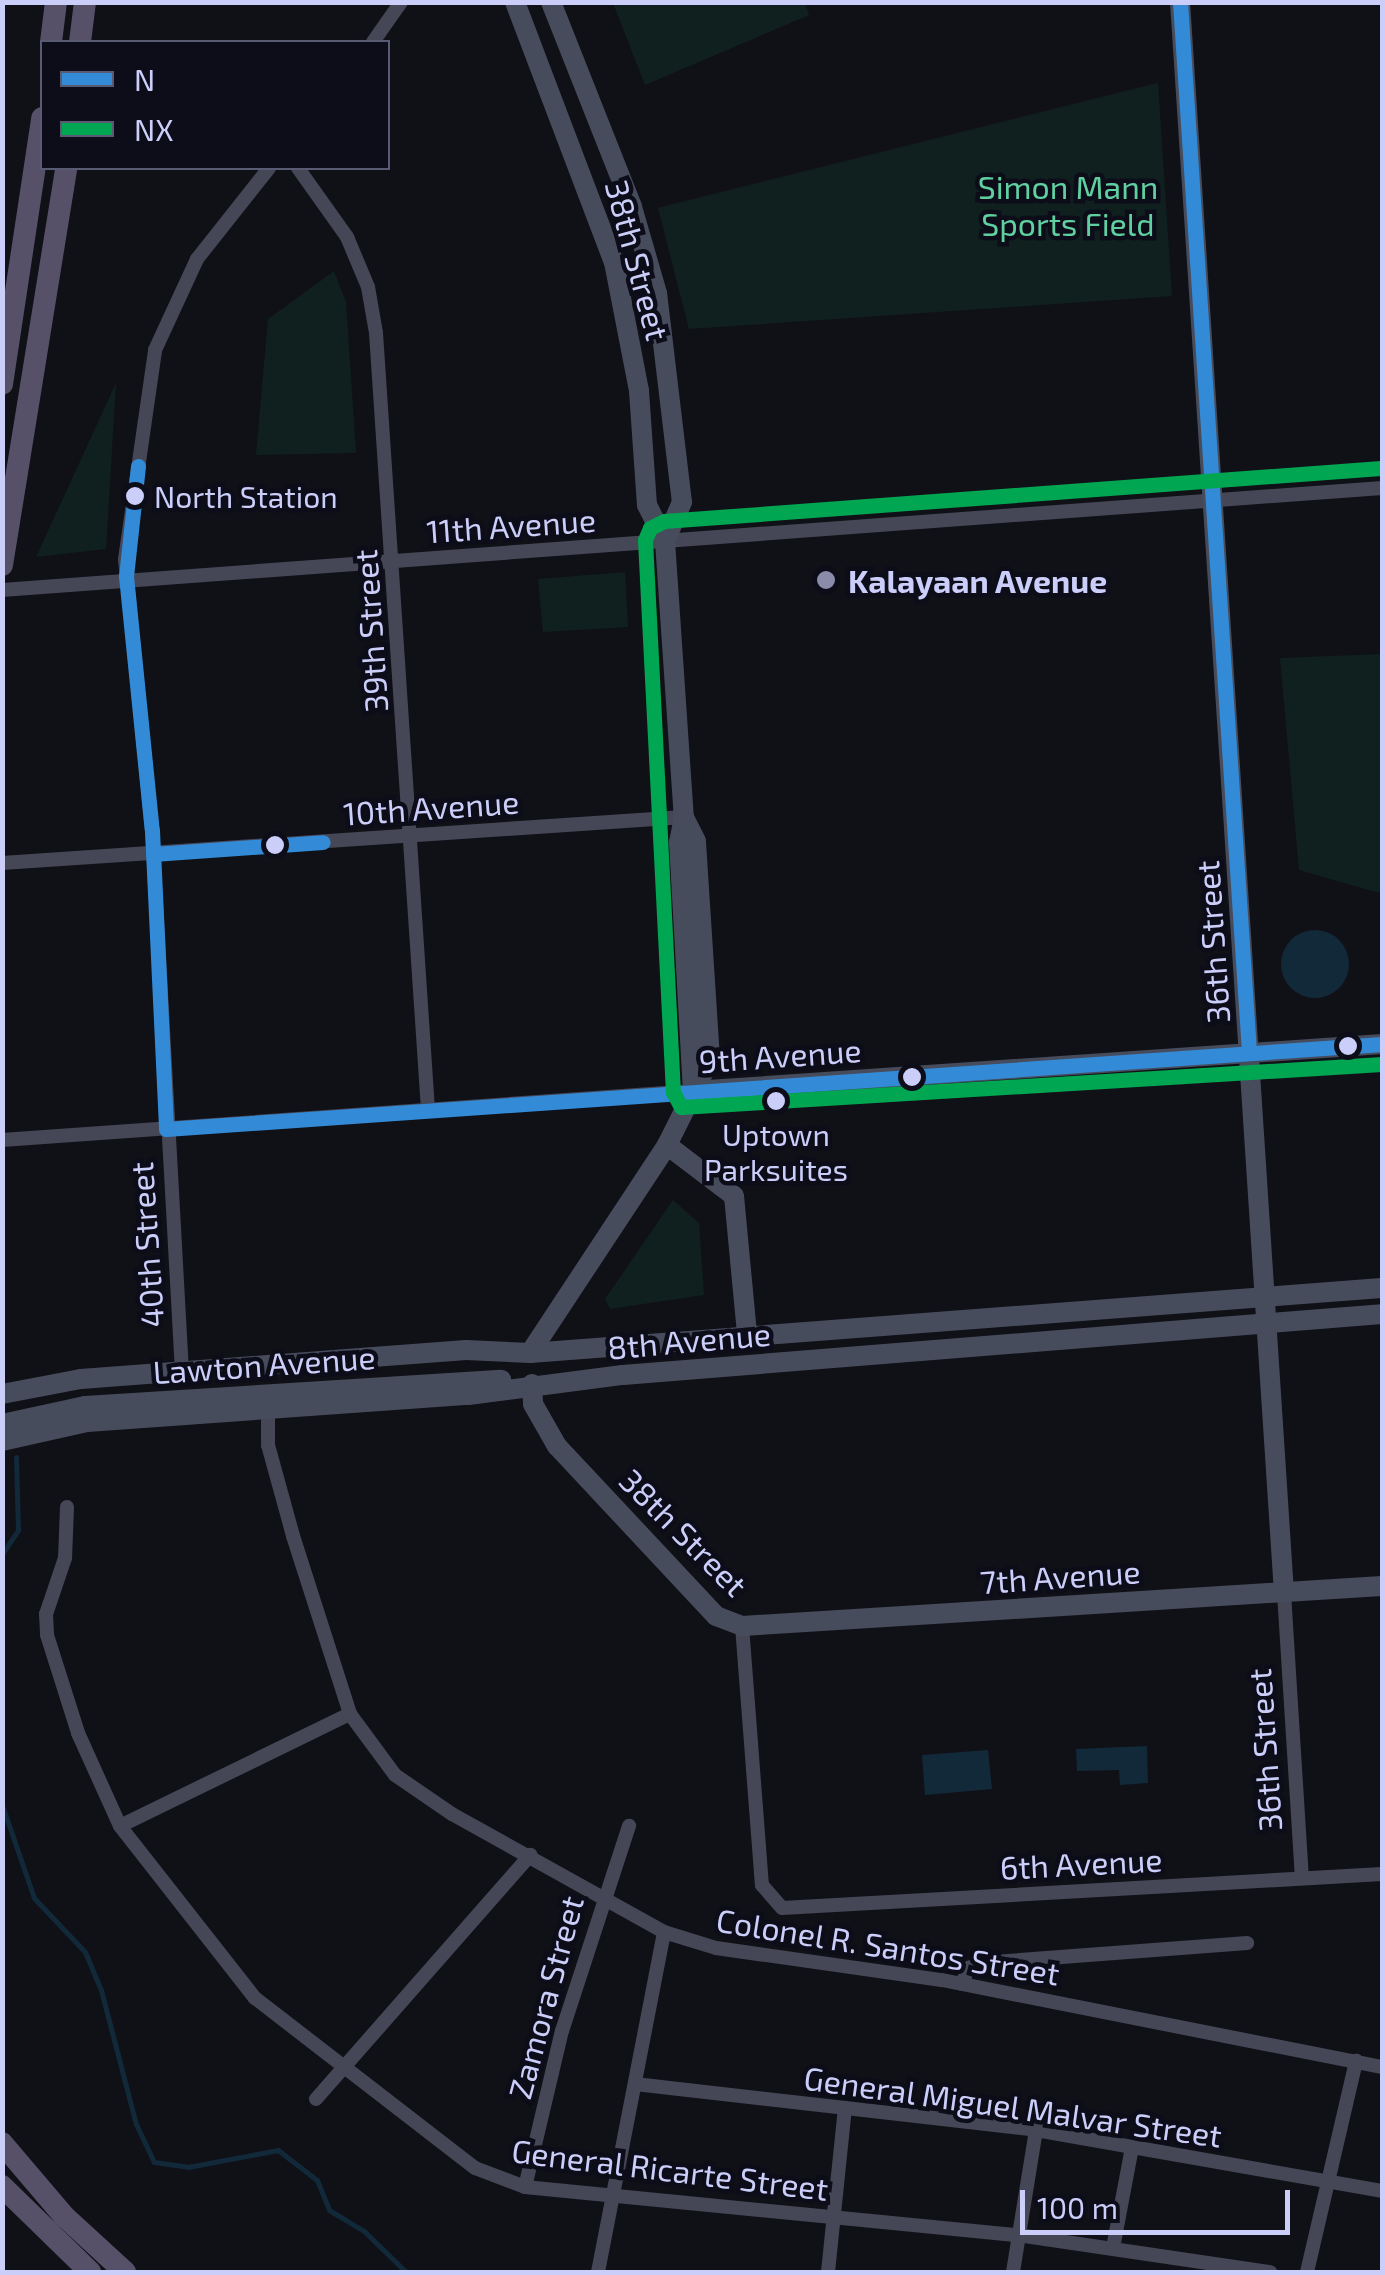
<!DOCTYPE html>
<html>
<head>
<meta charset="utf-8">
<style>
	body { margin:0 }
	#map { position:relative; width:1385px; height:2275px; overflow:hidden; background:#101017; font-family:"Exo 2",sans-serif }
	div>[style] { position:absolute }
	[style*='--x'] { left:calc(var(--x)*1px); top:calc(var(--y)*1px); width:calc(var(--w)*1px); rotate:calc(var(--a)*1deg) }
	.green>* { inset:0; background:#10201e }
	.water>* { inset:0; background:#12293a }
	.round { border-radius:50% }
	.stream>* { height:5px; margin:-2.5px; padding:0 2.5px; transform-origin:2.5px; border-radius:2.5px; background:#12293a }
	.street>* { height:14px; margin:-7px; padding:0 7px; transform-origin:7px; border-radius:7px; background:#454757 }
	.secondary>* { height:20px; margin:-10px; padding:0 10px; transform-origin:10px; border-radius:10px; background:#474c5d }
	.primary>* { height:22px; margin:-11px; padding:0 11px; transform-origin:11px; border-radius:11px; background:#565169 }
	.bus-1>* { height:15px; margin:-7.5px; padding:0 7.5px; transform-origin:7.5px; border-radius:7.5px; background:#338bd7 }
	.bus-2>* { height:15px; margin:-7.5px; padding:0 7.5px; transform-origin:7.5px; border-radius:7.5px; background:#00a651 }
	.dots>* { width:28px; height:28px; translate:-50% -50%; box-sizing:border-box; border:5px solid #0d0d1a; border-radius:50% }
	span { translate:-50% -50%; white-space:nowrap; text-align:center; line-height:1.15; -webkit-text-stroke:9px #0d0d1a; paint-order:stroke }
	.bus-label { font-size:30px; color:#cbcef9 }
	.left { translate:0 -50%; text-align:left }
	.park-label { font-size:32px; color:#60d0a0 }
	.street-label { font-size:32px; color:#cbcef9 }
	.poi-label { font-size:32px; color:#cbcef9; font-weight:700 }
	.frame { position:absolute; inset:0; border:5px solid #cbcef9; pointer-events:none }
	.legend { position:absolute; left:40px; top:40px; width:350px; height:130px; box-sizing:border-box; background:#0d0d1a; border:2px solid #595a73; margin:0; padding:12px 18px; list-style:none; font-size:30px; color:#cbcef9 }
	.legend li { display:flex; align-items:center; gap:20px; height:50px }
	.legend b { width:50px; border:2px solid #595a73 }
	.scale { position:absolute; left:1020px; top:2190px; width:270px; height:45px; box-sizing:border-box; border:5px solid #cbcef9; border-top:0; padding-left:12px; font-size:30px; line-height:35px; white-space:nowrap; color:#cbcef9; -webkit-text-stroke:8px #0d0d1a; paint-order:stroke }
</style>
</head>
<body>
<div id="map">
	<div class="green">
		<i style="clip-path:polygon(613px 3px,805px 3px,809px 15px,645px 85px)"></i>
		<i style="clip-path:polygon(1158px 83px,1172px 296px,689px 329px,658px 208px)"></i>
		<i style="clip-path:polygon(334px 271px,346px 302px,356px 453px,256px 455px,268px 319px)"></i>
		<i style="clip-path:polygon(116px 383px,106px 549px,36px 557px)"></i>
		<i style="clip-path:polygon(625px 572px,628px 627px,543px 632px,538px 579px)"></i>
		<i style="clip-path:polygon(1382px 654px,1382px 882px,1379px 893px,1299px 870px,1280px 658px)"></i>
		<i style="clip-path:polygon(673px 1200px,699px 1223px,704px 1295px,610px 1309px,605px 1299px)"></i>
	</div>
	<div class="water">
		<i class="round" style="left:1281px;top:930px;width:68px;height:68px"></i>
		<i style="clip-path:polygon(1147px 1746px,1148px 1783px,1120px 1785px,1119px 1770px,1077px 1771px,1076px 1749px)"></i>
		<i style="clip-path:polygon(988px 1750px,992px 1789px,925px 1795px,922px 1755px)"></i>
	</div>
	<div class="stream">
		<i style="--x:2;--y:1554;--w:29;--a:-56"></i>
		<i style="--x:18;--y:1530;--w:73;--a:-91.6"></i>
		<i style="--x:2;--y:1805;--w:98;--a:71"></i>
		<i style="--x:34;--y:1898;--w:74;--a:46.6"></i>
		<i style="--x:85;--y:1952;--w:41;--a:67.2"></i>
		<i style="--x:101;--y:1990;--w:138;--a:75.4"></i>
		<i style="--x:136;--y:2124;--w:42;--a:64.7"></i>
		<i style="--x:154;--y:2162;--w:34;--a:8"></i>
		<i style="--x:188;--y:2167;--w:92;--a:-10.7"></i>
		<i style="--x:278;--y:2150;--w:49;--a:37.6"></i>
		<i style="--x:317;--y:2180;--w:32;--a:68"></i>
		<i style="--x:329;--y:2210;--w:41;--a:31"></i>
		<i style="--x:364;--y:2231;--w:59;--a:44.3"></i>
	</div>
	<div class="street">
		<i style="--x:373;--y:42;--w:49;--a:-55"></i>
		<i style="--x:298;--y:168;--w:85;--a:54.6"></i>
		<i style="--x:347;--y:237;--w:54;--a:67.2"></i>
		<i style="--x:368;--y:287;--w:47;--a:80.1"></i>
		<i style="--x:376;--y:333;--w:779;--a:86.17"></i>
		<i style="--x:2;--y:590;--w:1384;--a:-4.23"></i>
		<i style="--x:2;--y:863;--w:684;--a:-3.86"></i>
		<i style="--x:2;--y:1140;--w:693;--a:-4.06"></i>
		<i style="--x:182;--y:1372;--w:543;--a:-93.17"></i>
		<i style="--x:152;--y:830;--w:272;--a:-95.7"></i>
		<i style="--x:125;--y:559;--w:211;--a:-81.8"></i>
		<i style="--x:155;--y:350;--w:100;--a:-65.2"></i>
		<i style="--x:197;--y:259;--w:116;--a:-51.6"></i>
		<i style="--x:268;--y:1409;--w:36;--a:90"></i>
		<i style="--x:268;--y:1445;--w:94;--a:74.6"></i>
		<i style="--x:293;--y:1536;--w:187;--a:72.2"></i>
		<i style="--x:350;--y:1714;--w:76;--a:53.6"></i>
		<i style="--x:395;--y:1775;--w:69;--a:34.4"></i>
		<i style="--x:452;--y:1814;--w:243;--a:29.1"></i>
		<i style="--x:664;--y:1932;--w:54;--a:17.1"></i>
		<i style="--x:716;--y:1948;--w:228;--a:8.1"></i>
		<i style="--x:942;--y:1980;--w:449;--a:11.2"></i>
		<i style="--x:67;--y:1507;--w:51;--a:92.2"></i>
		<i style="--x:65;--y:1558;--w:59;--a:108.7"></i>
		<i style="--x:46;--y:1614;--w:21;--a:87"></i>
		<i style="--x:47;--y:1635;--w:103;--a:72.4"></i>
		<i style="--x:78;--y:1733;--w:102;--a:65.7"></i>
		<i style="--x:120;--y:1826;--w:219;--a:51.9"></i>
		<i style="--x:255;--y:1998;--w:278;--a:37.7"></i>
		<i style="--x:475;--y:2168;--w:53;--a:20.8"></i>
		<i style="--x:525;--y:2187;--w:495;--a:5.6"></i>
		<i style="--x:1018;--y:2235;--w:255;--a:8.4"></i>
		<i style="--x:1284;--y:1593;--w:285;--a:86.4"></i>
		<i style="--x:742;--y:1626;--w:260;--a:85.6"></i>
		<i style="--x:762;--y:1885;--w:30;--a:49"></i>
		<i style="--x:782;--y:1908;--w:601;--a:-3.24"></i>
		<i style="--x:120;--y:1826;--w:256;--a:-26"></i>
		<i style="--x:962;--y:1984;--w:17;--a:-69"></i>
		<i style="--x:968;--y:1968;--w:14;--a:-21"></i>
		<i style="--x:981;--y:1963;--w:267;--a:-4.3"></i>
		<i style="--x:635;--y:2084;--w:404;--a:6.5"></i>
		<i style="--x:1036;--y:2130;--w:351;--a:10"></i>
		<i style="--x:316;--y:2099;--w:325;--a:-48.7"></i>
		<i style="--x:525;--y:2187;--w:160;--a:-76.7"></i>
		<i style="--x:562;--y:2031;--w:216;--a:-71.9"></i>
		<i style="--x:1113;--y:2248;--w:103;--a:-79.3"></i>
		<i style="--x:598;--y:2272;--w:346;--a:-79"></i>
		<i style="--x:828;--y:2272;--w:165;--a:-84.1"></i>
		<i style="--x:1013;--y:2272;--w:144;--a:-80.8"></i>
		<i style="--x:1307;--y:2272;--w:217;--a:-76.9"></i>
	</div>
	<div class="secondary">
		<i style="--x:515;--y:2;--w:278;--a:69.2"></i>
		<i style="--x:614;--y:262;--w:131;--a:79"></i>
		<i style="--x:639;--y:391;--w:114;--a:86"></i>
		<i style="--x:647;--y:505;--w:40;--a:63.4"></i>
		<i style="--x:665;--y:541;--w:277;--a:86.1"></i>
		<i style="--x:684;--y:817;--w:25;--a:101"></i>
		<i style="--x:679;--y:842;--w:249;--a:86.8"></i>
		<i style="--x:551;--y:2;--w:220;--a:68.4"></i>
		<i style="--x:632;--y:207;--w:90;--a:73.8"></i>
		<i style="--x:657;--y:293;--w:210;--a:83.2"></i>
		<i style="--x:682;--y:502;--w:43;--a:113.6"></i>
		<i style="--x:1180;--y:2;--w:1594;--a:86.26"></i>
		<i style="--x:693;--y:1091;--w:691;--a:-3.9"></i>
		<i style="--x:667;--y:1145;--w:84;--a:37.3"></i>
		<i style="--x:734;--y:1196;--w:139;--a:84.6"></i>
		<i style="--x:530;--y:1353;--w:249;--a:-56.6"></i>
		<i style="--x:667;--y:1145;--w:96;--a:-63.4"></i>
		<i style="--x:710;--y:1059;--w:218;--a:-93.7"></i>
		<i style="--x:696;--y:841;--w:27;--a:-117"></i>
		<i style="--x:532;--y:1384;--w:20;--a:87"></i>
		<i style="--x:533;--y:1404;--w:48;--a:60.3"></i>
		<i style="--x:557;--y:1446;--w:233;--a:46.9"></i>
		<i style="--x:716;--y:1616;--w:28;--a:21"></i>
		<i style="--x:742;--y:1626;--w:641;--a:-3.58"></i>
		<i style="--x:2;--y:1394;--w:80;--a:-10.8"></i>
		<i style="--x:81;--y:1379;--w:386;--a:-4.3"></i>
		<i style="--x:466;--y:1350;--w:64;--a:2.7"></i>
		<i style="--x:530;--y:1353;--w:854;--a:-4.36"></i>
		<i style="--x:2;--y:1424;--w:85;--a:-12.2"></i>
		<i style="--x:85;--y:1406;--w:417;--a:-3.6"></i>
		<i style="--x:2;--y:1441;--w:87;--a:-12.6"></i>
		<i style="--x:87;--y:1422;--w:382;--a:-4.1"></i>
		<i style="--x:468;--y:1395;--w:156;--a:-7.4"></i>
		<i style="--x:623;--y:1375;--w:761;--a:-4.59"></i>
	</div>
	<div class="primary">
		<i style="--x:51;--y:42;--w:40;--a:-82.9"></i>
		<i style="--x:80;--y:42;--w:40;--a:-82.9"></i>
		<i style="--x:2;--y:384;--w:269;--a:-81.4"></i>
		<i style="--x:2;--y:565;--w:402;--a:-80.8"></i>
		<i style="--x:2;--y:2143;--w:96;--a:49.7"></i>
		<i style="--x:64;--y:2216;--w:83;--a:42.6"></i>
		<i style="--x:2;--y:2186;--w:123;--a:44.3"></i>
	</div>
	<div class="bus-1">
		<i style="--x:1180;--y:2;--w:1053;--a:86.24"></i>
		<i style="--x:138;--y:466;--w:111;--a:96.2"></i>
		<i style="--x:126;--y:576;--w:255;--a:84.2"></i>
		<i style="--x:152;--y:830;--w:299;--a:87.3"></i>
		<i style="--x:166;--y:1129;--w:1219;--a:-4"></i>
		<i style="--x:153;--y:854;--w:170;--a:-4"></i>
	</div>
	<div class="bus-2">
		<i style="--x:1381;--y:468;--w:719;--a:175.77"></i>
		<i style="--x:664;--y:521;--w:16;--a:153"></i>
		<i style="--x:650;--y:528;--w:13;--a:113"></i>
		<i style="--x:645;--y:540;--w:553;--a:87.1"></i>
		<i style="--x:673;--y:1092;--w:17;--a:62"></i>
		<i style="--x:681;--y:1107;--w:702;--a:-3.51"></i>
	</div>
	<div class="dots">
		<i style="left:135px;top:496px;background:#cbcef9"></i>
		<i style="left:826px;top:580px;background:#8a8caa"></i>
		<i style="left:275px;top:845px;background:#cbcef9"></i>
		<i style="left:1348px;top:1046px;background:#cbcef9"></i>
		<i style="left:912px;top:1077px;background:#cbcef9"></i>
		<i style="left:776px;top:1101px;background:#cbcef9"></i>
	</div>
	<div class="bus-label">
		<span class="left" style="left:154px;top:496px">North Station</span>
		<span style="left:776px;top:1151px">Uptown<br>Parksuites</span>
	</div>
	<div class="park-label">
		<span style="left:1068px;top:205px">Simon Mann<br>Sports Field</span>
	</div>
	<div class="street-label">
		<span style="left:638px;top:260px;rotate:75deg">38th Street</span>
		<span style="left:511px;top:525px;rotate:-4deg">11th Avenue</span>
		<span style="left:370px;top:631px;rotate:-94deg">39th Street</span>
		<span style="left:431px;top:807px;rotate:-4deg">10th Avenue</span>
		<span style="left:1212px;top:942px;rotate:-94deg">36th Street</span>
		<span style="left:780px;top:1055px;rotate:-4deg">9th Avenue</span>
		<span style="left:146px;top:1245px;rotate:-94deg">40th Street</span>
		<span style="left:689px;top:1340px;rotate:-5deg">8th Avenue</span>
		<span style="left:264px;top:1364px;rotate:-4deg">Lawton Avenue</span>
		<span style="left:684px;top:1532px;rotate:45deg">38th Street</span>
		<span style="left:1060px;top:1576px;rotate:-4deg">7th Avenue</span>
		<span style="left:1264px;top:1750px;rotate:-94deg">36th Street</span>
		<span style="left:1081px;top:1863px;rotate:-3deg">6th Avenue</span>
		<span style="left:888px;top:1946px;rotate:9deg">Colonel R. Santos Street</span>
		<span style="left:545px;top:1997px;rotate:-75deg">Zamora Street</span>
		<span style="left:1013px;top:2106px;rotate:8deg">General Miguel Malvar Street</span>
		<span style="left:670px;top:2169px;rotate:7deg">General Ricarte Street</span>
	</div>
	<div class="poi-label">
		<span class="left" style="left:848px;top:580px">Kalayaan Avenue</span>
	</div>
	<div class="frame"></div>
	<ul class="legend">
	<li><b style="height:12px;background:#338bd7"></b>N</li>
	<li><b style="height:12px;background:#00a651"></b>NX</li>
	</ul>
	<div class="scale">100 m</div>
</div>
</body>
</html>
